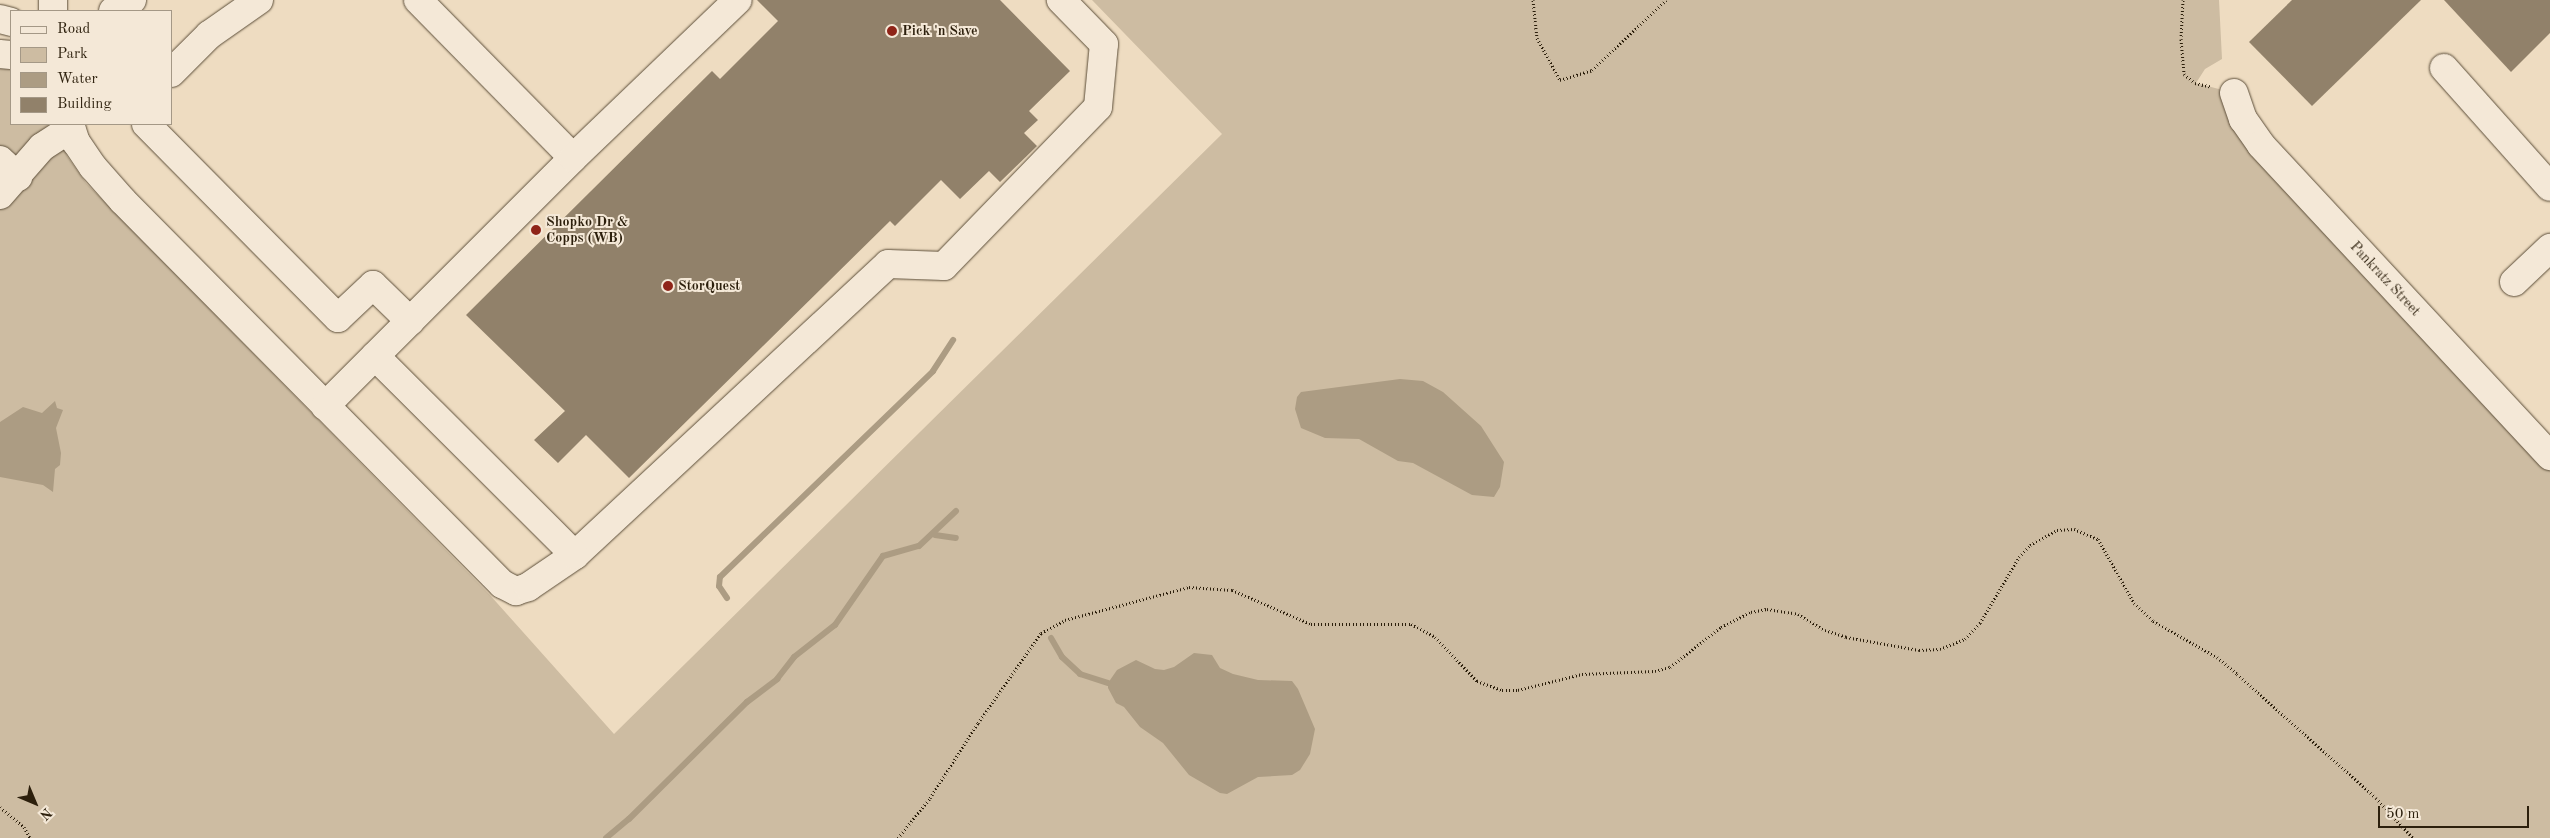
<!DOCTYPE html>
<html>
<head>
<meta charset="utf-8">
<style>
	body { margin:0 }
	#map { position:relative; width:2550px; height:838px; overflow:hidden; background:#eedcc1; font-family:"Old Standard TT",serif }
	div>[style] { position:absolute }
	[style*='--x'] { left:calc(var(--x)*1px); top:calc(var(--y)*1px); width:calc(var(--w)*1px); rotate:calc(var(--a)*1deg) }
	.green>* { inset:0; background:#cdbca2 }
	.water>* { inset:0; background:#ac9c83 }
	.stream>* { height:6px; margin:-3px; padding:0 3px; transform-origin:3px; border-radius:3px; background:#ac9c83 }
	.building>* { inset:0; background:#91816a }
	.path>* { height:3px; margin-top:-1.5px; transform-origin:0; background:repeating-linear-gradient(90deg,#2c1f0c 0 1px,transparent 0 3.5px) }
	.roads { filter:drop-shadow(0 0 1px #5c4e39) drop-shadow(0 0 1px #5c4e39) }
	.minor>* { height:28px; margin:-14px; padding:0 14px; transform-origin:14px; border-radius:14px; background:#f4e8d7 }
	.dots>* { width:14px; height:14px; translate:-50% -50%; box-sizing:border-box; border:2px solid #f4e8d7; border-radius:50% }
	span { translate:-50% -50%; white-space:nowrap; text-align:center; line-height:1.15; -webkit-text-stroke:4px #f4e8d7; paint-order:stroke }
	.poi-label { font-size:14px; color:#2c1f0c; font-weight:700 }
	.left { translate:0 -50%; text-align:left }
	.street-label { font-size:14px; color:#2c1f0c }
	.legend { position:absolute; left:10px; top:10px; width:162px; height:115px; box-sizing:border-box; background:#f4e8d7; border:1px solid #a49886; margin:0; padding:6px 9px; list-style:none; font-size:15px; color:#2c1f0c }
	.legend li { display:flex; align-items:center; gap:10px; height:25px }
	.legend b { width:25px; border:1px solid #a49886 }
	.north { position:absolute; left:10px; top:778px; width:50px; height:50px; -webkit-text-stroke:4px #f4e8d7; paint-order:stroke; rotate:135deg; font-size:14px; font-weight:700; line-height:20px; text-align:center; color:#2c1f0c }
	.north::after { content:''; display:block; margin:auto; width:18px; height:22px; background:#2c1f0c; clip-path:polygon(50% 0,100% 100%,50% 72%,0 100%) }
	.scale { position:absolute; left:2378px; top:806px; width:151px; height:22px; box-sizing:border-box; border:2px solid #2c1f0c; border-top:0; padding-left:6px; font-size:15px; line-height:18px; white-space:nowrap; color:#2c1f0c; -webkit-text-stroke:4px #f4e8d7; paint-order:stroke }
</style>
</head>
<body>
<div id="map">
	<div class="green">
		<i style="clip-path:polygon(1092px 0,2219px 0,2222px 59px,2205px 69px,2196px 83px,2234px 93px,2243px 119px,2550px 456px,2550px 838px,0 838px,0 68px,11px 69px,11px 124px,55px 124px,67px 156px,86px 183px,489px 594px,614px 734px,1222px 134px)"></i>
	</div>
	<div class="water">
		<i style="clip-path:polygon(1400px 379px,1423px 381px,1443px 392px,1481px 426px,1504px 462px,1500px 487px,1494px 497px,1472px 495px,1413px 463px,1398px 461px,1359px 439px,1325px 438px,1301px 428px,1295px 409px,1297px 397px,1301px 392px)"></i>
		<i style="clip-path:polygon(55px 401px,57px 408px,63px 410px,56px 428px,61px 453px,60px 465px,55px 469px,53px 492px,43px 485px,0 477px,0 422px,23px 407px,42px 413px)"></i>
		<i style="clip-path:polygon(1194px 653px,1212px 655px,1220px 668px,1233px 674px,1258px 680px,1292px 681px,1298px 689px,1315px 729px,1310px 754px,1300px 770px,1292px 775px,1258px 777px,1227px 794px,1220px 793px,1189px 775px,1163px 743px,1140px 727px,1124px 707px,1116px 703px,1108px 688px,1108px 683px,1117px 670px,1136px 660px,1155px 669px,1164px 670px,1174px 667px)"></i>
	</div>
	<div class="stream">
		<i style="--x:935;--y:535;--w:21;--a:8"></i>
		<i style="--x:727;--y:598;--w:14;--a:-124"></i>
		<i style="--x:719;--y:586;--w:9;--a:-84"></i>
		<i style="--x:720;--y:577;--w:296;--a:-44"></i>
		<i style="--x:933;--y:371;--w:37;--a:-57"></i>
		<i style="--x:1051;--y:638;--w:22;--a:60"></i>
		<i style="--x:1062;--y:657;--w:25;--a:43"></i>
		<i style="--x:1080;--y:674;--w:29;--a:18"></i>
		<i style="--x:606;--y:838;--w:30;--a:-40"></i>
		<i style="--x:629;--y:819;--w:166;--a:-44.8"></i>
		<i style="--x:747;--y:702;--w:38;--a:-37"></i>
		<i style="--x:777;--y:679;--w:28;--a:-52"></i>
		<i style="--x:794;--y:657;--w:52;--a:-38"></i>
		<i style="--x:835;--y:625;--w:84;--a:-55.2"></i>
		<i style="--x:883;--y:556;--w:37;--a:-16"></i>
		<i style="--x:919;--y:546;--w:51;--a:-43.4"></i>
	</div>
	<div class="building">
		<i style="clip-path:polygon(757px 0,1000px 0,1070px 71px,1029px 111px,1038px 120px,1024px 133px,1037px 146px,1000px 182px,989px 171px,960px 199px,941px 180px,895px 226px,890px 221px,629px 478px,586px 435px,558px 463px,534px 440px,565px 411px,466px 315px,712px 71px,720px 79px,778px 21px)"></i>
		<i style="clip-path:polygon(2292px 0,2421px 0,2312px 106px,2249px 42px)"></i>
		<i style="clip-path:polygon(2444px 0,2550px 0,2550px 33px,2511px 72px)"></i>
	</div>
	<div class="path">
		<i style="--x:1533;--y:0;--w:38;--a:84"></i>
		<i style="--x:1537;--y:38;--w:48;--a:61.3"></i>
		<i style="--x:1560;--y:80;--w:34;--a:-17"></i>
		<i style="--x:1592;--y:70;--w:102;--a:-43.4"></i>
		<i style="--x:2183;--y:0;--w:39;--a:93"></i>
		<i style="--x:2181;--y:39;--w:35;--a:85"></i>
		<i style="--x:2184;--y:74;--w:14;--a:39"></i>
		<i style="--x:2195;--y:83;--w:17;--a:13"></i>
		<i style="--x:0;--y:807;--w:31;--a:40"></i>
		<i style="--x:24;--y:827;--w:13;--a:61"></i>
		<i style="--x:898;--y:838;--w:51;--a:-51.3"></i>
		<i style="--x:930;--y:798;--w:89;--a:-57.4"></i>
		<i style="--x:978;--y:723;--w:110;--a:-55"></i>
		<i style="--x:1041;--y:633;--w:27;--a:-28"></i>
		<i style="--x:1065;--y:620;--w:128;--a:-14.9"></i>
		<i style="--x:1189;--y:587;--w:43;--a:4"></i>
		<i style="--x:1232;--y:590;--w:86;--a:23.3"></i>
		<i style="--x:1311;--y:624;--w:100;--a:0"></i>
		<i style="--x:1411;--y:624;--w:27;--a:28"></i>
		<i style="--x:1435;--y:637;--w:61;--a:46.3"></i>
		<i style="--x:1477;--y:681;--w:27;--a:20"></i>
		<i style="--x:1502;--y:690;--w:16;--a:0"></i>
		<i style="--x:1518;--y:690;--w:66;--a:-14"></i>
		<i style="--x:1582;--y:674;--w:73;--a:-2.4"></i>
		<i style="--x:1655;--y:671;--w:16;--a:-15"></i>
		<i style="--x:1670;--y:667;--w:65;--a:-38.1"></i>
		<i style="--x:1721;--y:627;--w:34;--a:-27"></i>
		<i style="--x:1751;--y:612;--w:16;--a:-11"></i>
		<i style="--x:1767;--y:609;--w:31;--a:9"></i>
		<i style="--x:1798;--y:614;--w:31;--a:31"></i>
		<i style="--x:1825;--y:630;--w:22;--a:18"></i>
		<i style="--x:1846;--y:637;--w:74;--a:10.1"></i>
		<i style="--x:1919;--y:650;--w:21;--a:-3"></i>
		<i style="--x:1940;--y:649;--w:27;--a:-22"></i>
		<i style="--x:1965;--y:639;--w:22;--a:-47"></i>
		<i style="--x:1980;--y:623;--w:77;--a:-59.4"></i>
		<i style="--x:2019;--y:557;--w:16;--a:-47"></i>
		<i style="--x:2030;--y:545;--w:31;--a:-29"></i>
		<i style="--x:2057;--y:530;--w:17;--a:-3"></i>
		<i style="--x:2074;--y:529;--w:26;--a:23"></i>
		<i style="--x:2098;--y:539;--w:73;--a:60.6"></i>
		<i style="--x:2134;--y:603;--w:26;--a:43"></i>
		<i style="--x:2153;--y:621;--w:73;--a:29.4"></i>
		<i style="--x:2217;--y:657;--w:26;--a:40"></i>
		<i style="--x:2237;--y:674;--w:186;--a:41.7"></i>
		<i style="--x:2376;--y:798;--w:54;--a:47.2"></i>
	</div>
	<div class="roads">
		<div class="minor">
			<i style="--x:53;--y:0;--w:11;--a:90"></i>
			<i style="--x:418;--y:0;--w:221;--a:45.5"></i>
			<i style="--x:113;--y:11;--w:22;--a:-30"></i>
			<i style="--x:0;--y:19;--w:11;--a:15"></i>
			<i style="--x:0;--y:54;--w:11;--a:5"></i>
			<i style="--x:2444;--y:68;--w:159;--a:48.3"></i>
			<i style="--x:171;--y:73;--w:54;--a:-45"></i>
			<i style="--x:209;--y:35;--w:61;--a:-35"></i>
			<i style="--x:2234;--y:93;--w:28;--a:71"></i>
			<i style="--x:2243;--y:119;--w:32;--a:55"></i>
			<i style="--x:2261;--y:145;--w:425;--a:47.1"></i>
			<i style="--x:70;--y:124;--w:19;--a:72"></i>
			<i style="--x:76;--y:142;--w:30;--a:56"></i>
			<i style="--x:93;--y:167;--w:45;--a:48.6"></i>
			<i style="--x:123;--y:201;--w:539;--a:45.3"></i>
			<i style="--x:502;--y:584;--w:16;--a:27"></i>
			<i style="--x:516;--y:591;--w:13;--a:-18"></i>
			<i style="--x:528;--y:587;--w:57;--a:-34.2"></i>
			<i style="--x:575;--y:555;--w:427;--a:-42.9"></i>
			<i style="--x:888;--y:264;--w:56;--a:2"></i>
			<i style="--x:944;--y:266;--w:221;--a:-45.9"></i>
			<i style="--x:1098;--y:107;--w:63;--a:-84.6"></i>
			<i style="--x:1104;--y:44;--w:62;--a:-134.3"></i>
			<i style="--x:146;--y:124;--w:273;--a:45.3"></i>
			<i style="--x:338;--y:318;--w:48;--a:-43.3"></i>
			<i style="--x:373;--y:285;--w:52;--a:44.2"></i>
			<i style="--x:0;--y:160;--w:25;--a:43"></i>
			<i style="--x:0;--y:195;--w:64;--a:-48.8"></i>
			<i style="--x:42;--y:147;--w:35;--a:-33"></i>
			<i style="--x:2514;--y:282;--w:50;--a:-43.4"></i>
			<i style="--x:375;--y:356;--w:282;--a:44.9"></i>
			<i style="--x:325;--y:406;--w:351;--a:-45"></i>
			<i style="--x:573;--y:158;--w:228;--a:-43.8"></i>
		</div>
	</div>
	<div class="dots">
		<i style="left:892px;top:31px;background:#8f2418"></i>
		<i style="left:536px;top:230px;background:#8f2418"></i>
		<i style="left:668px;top:286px;background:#8f2418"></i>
	</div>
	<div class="poi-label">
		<span class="left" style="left:902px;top:31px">Pick 'n Save</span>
		<span class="left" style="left:546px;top:230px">Shopko Dr &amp;<br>Copps (WB)</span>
		<span class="left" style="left:678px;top:286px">StorQuest</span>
	</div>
	<div class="street-label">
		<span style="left:2385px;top:279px;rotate:47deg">Pankratz Street</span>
	</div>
	<ul class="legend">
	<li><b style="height:6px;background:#f4e8d7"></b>Road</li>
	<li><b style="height:14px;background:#cdbca2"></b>Park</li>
	<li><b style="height:14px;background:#ac9c83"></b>Water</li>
	<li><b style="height:14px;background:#91816a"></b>Building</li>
	</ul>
	<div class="north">N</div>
	<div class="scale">50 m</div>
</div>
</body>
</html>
